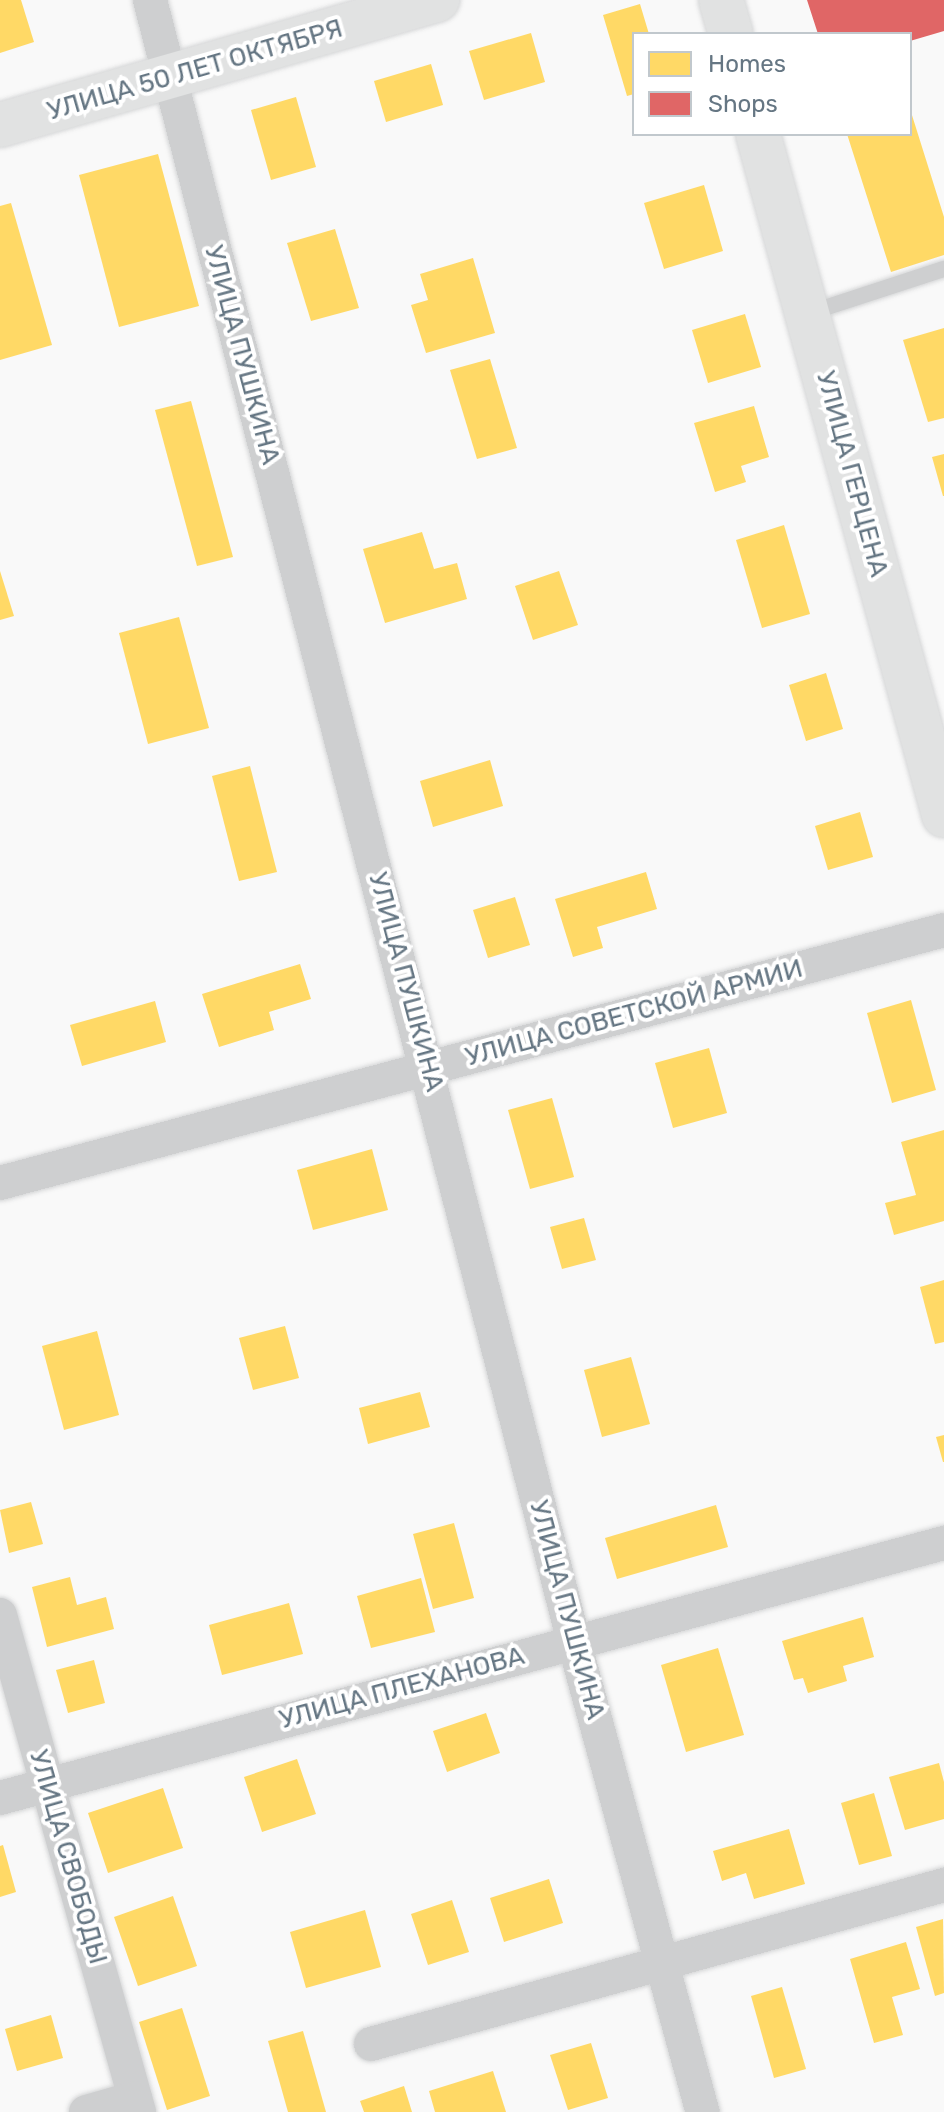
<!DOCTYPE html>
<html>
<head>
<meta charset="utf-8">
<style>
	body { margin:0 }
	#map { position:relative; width:944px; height:2112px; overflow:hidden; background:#f9f9f9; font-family:Rubik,sans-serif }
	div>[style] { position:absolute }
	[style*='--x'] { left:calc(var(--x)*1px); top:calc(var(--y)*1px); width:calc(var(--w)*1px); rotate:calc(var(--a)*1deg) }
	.homes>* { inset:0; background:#ffd966 }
	.shops>* { inset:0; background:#e06666 }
	.roads { filter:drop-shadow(0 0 2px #d5d6d7) drop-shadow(0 0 2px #d5d6d7) }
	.lane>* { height:16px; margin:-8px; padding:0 8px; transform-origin:8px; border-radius:8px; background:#cecfd0 }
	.street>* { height:34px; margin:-17px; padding:0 17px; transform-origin:17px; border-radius:17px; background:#cecfd0 }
	.secondary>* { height:44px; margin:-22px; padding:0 22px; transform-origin:22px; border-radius:22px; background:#e1e2e2 }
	span { translate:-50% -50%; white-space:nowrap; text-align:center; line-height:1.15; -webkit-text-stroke:8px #fff; paint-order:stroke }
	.street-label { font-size:26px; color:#657683 }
	.legend { position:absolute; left:632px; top:32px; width:280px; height:104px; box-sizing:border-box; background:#fff; border:2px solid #c1c8cd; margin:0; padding:10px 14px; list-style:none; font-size:24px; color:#657683 }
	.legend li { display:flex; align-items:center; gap:16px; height:40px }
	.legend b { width:40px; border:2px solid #c1c8cd }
</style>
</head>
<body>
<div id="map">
	<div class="homes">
		<i style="clip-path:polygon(0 0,21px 0,34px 42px,0 53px)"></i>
		<i style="clip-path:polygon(640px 4px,649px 34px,634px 34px,634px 94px,627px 96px,603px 15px)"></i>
		<i style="clip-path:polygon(531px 33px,545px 82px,484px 100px,469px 51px)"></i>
		<i style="clip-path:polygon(431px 64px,443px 105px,386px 122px,374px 81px)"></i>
		<i style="clip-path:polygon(296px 97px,316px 167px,271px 180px,251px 110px)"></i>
		<i style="clip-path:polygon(911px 112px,944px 217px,944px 255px,891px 272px,847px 134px,910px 134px)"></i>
		<i style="clip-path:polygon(158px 154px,199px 306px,119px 327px,79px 175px)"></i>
		<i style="clip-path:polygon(704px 185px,723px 251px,664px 269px,644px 203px)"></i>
		<i style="clip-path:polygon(11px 203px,52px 345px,0 360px,0 206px)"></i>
		<i style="clip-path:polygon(335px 229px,359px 308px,311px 321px,287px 243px)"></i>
		<i style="clip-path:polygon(473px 258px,495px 333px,426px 353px,411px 305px,428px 300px,420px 274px)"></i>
		<i style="clip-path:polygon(745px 314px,761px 367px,708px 383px,692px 330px)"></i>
		<i style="clip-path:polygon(944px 328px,944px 418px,928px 422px,903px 340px)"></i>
		<i style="clip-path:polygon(490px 359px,517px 448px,477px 459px,450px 370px)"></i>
		<i style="clip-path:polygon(191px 401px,233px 557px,197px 566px,155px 410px)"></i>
		<i style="clip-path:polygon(754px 406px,769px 457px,741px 466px,746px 482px,715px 492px,694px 423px)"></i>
		<i style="clip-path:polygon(944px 454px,944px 496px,943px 496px,932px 457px)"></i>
		<i style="clip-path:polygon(784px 525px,810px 614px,762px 628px,736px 540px)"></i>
		<i style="clip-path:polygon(422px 532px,434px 569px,457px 563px,467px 599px,385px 623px,363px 549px)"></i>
		<i style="clip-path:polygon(0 571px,14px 616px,0 620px)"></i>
		<i style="clip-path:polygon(559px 571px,578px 625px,533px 640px,515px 586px)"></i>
		<i style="clip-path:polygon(179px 617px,209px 728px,148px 744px,119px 633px)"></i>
		<i style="clip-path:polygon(826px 673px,843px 729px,806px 741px,789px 685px)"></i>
		<i style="clip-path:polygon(490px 760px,503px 806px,433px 827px,420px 781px)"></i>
		<i style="clip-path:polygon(250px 766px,277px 872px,239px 881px,212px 776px)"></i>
		<i style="clip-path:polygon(860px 812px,873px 857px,828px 870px,815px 826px)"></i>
		<i style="clip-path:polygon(646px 872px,657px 909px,597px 927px,603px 948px,573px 957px,555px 899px)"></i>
		<i style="clip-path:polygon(515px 897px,530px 945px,488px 958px,473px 910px)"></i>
		<i style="clip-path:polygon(300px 964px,311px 999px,269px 1012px,274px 1030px,219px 1047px,202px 994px)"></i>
		<i style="clip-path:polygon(911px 1000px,936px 1090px,892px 1103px,867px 1013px)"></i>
		<i style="clip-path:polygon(155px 1001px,166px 1042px,82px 1066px,70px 1025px)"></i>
		<i style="clip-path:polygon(709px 1048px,727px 1113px,673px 1128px,655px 1063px)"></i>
		<i style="clip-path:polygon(552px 1098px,574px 1177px,530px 1189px,508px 1110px)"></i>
		<i style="clip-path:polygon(944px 1130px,944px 1221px,894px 1235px,885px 1203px,916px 1195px,901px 1142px)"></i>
		<i style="clip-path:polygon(372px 1149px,388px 1210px,313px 1230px,297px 1170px)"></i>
		<i style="clip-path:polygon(584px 1218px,596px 1260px,562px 1269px,550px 1227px)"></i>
		<i style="clip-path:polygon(944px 1280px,944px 1342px,935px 1344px,920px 1287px)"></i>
		<i style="clip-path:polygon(285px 1326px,299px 1378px,253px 1390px,239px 1338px)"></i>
		<i style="clip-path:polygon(97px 1331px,119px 1415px,64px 1430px,42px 1346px)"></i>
		<i style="clip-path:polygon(631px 1357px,650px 1424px,602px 1437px,584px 1370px)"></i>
		<i style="clip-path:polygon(420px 1392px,430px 1427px,368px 1444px,359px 1408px)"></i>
		<i style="clip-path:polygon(944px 1435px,944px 1462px,943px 1462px,936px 1437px)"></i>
		<i style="clip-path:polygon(31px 1502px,43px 1544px,9px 1553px,0 1510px)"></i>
		<i style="clip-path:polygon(716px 1505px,728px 1547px,617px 1579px,605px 1538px)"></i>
		<i style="clip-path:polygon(454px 1523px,474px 1598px,433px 1609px,413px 1534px)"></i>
		<i style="clip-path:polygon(70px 1577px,77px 1605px,106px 1597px,114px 1629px,47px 1647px,32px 1587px)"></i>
		<i style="clip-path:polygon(421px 1578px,435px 1632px,371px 1648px,357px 1596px)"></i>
		<i style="clip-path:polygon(289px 1603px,303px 1654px,222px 1675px,209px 1625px)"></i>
		<i style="clip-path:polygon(863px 1617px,874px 1657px,843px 1666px,847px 1681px,808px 1693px,803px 1678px,794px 1680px,782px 1641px)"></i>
		<i style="clip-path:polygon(718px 1648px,744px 1735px,686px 1752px,661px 1665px)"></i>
		<i style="clip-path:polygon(94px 1660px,105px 1703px,68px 1713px,56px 1670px)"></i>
		<i style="clip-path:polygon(486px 1713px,500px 1753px,447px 1772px,433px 1731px)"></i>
		<i style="clip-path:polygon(297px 1759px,316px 1814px,262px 1832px,244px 1777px)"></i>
		<i style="clip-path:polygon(939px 1763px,944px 1782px,944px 1819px,905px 1830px,889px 1777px)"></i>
		<i style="clip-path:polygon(163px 1788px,183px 1848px,108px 1873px,88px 1813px)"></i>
		<i style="clip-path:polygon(874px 1793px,892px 1856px,859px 1865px,841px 1803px)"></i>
		<i style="clip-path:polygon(789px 1829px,805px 1884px,754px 1899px,746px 1873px,722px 1881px,713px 1851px)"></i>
		<i style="clip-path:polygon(3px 1845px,16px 1892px,0 1897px,0 1846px)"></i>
		<i style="clip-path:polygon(549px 1879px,563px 1923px,504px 1942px,490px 1898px)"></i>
		<i style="clip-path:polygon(173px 1896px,197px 1966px,138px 1986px,114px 1917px)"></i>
		<i style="clip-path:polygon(452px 1900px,469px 1952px,428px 1965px,411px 1914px)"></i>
		<i style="clip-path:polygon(365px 1910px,381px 1967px,306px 1988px,290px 1932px)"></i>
		<i style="clip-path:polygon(943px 1919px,944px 1993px,935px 1996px,916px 1927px)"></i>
		<i style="clip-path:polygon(906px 1942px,920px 1989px,892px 1997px,903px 2035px,874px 2043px,850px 1959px)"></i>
		<i style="clip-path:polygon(782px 1987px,806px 2069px,774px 2078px,751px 1996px)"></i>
		<i style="clip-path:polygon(182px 2008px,210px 2096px,167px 2110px,139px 2022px)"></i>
		<i style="clip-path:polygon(51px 2015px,63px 2058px,17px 2071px,5px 2029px)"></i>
		<i style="clip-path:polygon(303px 2031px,326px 2112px,288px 2112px,268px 2041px)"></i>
		<i style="clip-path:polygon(591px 2043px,608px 2098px,568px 2110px,550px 2055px)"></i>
		<i style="clip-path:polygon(493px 2071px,506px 2112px,435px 2112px,429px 2091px)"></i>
		<i style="clip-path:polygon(404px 2086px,412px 2112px,364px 2112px,360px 2101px)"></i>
	</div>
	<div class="shops">
		<i style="clip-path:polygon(807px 0,944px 0,944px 31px,910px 41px,910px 34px,818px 34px)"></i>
	</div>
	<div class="roads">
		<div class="lane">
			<i style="--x:809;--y:313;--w:142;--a:-18.1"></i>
		</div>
		<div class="street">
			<i style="--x:150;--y:0;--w:1696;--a:75.52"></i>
			<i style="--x:574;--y:1642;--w:487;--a:74.7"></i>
			<i style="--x:0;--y:1183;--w:977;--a:-15"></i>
			<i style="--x:0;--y:1615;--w:516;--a:74.37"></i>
			<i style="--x:0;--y:1798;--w:978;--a:-15.12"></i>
			<i style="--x:371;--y:2044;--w:595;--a:-15.51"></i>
			<i style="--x:86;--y:2112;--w:51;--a:-15.9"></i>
		</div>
		<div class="secondary">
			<i style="--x:721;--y:0;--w:35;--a:74"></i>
			<i style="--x:0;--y:125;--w:455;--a:-16"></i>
			<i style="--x:758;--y:134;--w:706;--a:74.72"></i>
		</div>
	</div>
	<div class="street-label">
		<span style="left:195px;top:70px;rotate:-16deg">УЛИЦА 50 ЛЕТ ОКТЯБРЯ</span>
		<span style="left:242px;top:355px;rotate:75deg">УЛИЦА ПУШКИНА</span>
		<span style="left:852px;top:474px;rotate:75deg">УЛИЦА ГЕРЦЕНА</span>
		<span style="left:406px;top:982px;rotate:75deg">УЛИЦА ПУШКИНА</span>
		<span style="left:634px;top:1013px;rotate:-15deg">УЛИЦА СОВЕТСКОЙ АРМИИ</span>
		<span style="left:567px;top:1610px;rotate:75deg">УЛИЦА ПУШКИНА</span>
		<span style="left:402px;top:1688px;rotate:-15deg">УЛИЦА ПЛЕХАНОВА</span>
		<span style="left:68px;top:1857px;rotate:74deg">УЛИЦА СВОБОДЫ</span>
	</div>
	<ul class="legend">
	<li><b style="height:22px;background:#ffd966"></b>Homes</li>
	<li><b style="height:22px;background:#e06666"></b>Shops</li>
	</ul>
</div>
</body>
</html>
